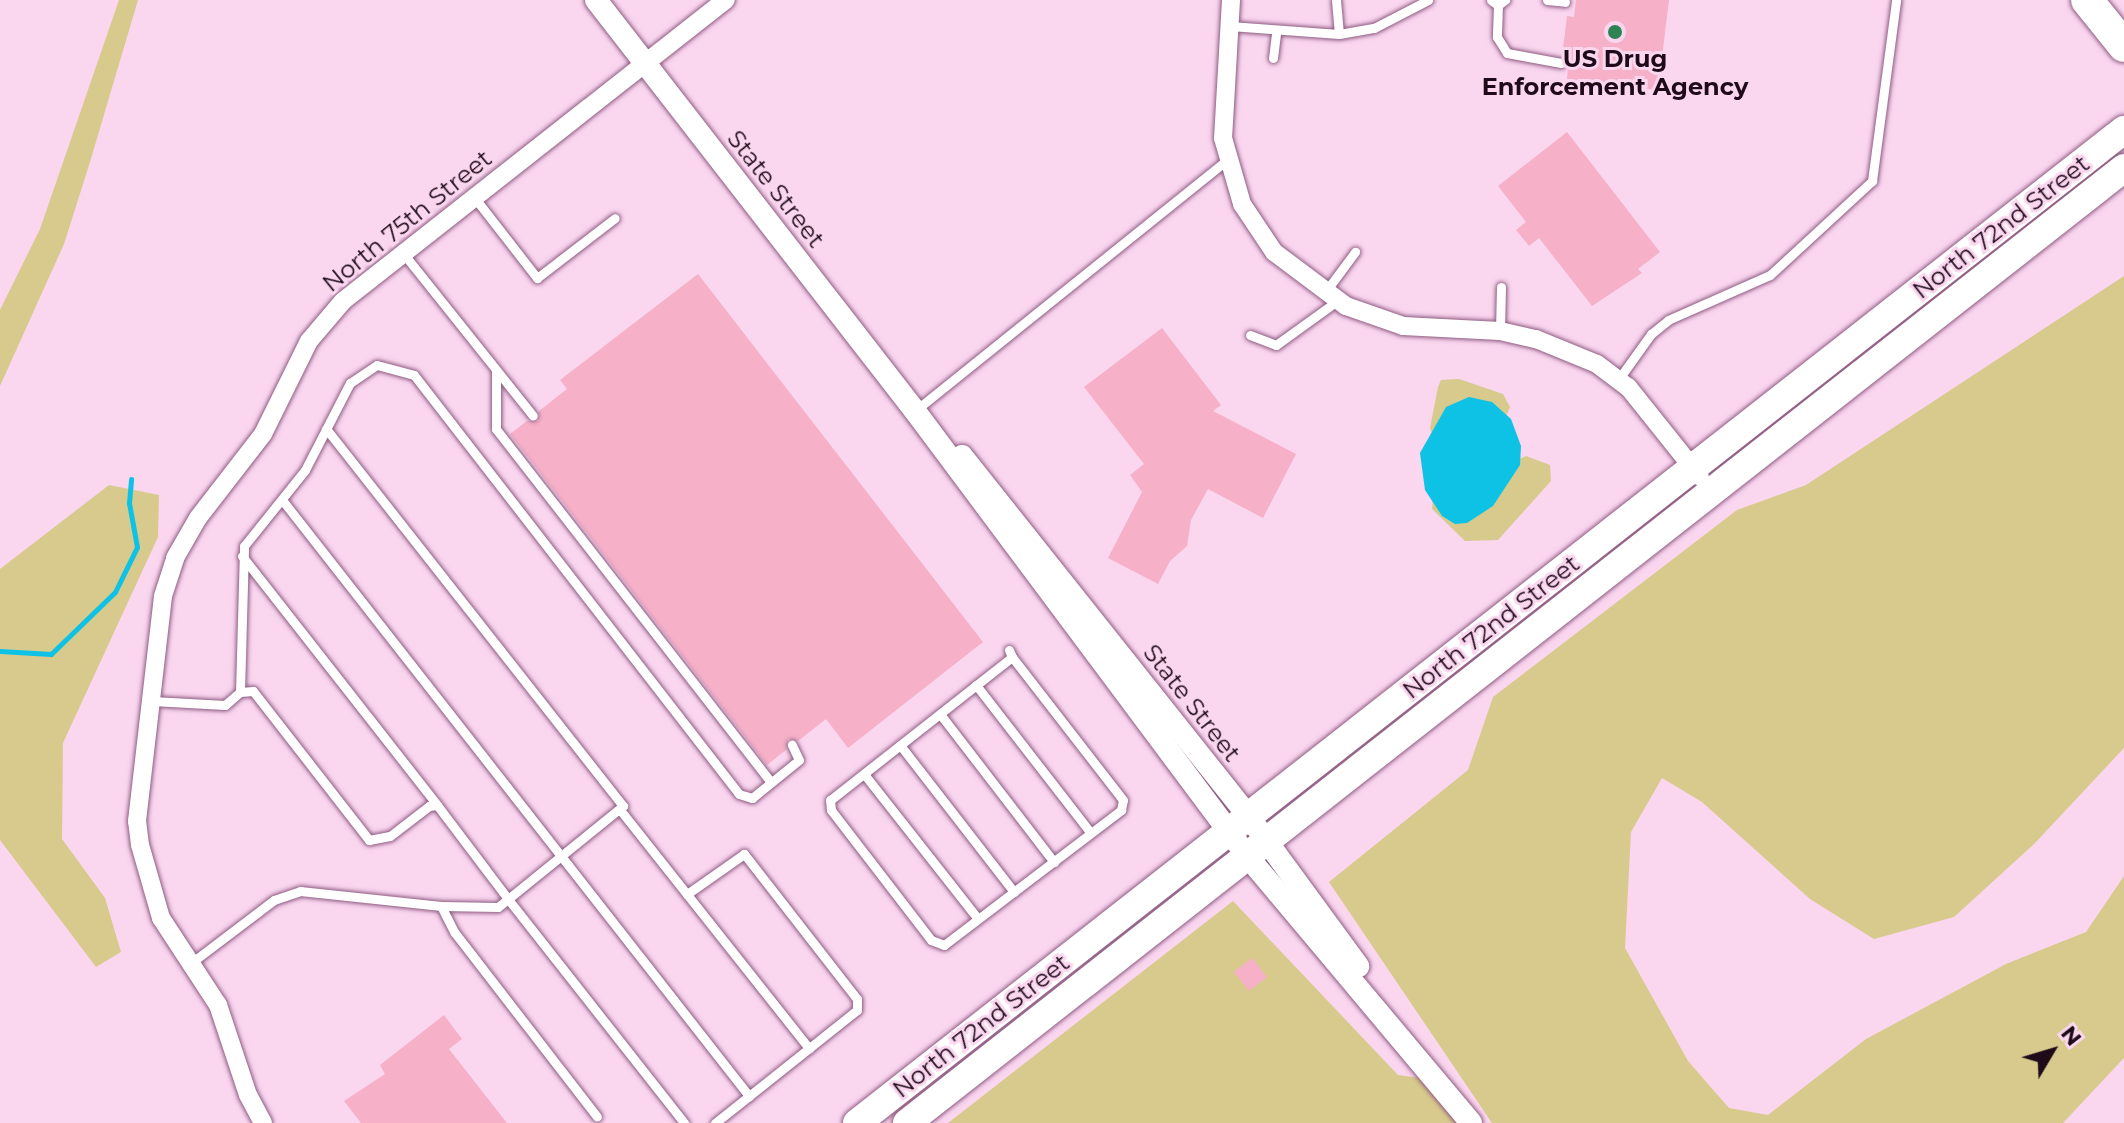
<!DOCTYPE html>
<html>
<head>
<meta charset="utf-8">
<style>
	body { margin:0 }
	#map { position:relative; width:2124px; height:1123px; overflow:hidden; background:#fad6ef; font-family:Montserrat,sans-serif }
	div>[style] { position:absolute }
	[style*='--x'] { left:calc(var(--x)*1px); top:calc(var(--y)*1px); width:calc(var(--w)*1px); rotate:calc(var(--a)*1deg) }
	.green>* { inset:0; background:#d8ca8c }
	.water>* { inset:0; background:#0ec2e5 }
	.stream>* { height:5px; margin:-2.5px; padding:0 2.5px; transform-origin:2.5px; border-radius:2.5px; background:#0ec2e5 }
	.building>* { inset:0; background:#f6b1c8 }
	.roads { filter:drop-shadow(0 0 2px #8e5b81) drop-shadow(0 0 2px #8e5b81) }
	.service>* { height:9px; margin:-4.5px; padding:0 4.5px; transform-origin:4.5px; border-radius:4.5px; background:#fff }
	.minor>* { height:18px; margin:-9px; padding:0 9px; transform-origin:9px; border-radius:9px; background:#fff }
	.tertiary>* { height:22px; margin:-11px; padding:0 11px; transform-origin:11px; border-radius:11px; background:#fff }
	.primary>* { height:28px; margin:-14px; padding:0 14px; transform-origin:14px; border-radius:14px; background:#fff }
	.motorway>* { height:32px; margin:-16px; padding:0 16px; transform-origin:16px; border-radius:16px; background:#fff }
	.dots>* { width:22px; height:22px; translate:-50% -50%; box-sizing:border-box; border:4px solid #fad6ef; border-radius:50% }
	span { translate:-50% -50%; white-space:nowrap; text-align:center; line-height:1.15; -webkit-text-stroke:6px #fad6ef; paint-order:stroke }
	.poi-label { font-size:24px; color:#1e0a19; font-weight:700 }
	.street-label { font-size:24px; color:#1e0a19 }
	.north { position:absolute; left:2012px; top:1011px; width:80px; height:80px; -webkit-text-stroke:6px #fad6ef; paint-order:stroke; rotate:52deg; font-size:22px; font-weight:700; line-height:32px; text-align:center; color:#1e0a19 }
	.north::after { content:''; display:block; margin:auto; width:28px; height:36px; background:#1e0a19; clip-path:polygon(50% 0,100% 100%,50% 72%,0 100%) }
</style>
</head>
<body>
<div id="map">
	<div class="green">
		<i style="clip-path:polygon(119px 0,138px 0,90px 162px,64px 244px,0 386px,0 310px,40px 229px)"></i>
		<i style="clip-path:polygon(2124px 276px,2124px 748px,2035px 843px,1954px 917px,1874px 939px,1810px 899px,1702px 802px,1662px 778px,1631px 832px,1625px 948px,1688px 1061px,1729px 1108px,1768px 1115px,1866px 1039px,2006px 964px,2086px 932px,2124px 876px,2124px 1058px,2063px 1123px,1492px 1123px,1329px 882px,1468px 770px,1493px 697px,1737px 510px,1806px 485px)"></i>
		<i style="clip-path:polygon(1459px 379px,1503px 394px,1510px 407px,1505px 419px,1433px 436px,1430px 428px,1438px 387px,1441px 380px)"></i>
		<i style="clip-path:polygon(1526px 456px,1550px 465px,1551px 481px,1498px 540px,1465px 541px,1432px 509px,1433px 497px)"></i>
		<i style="clip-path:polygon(109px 485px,159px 495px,158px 537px,63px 743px,62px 839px,105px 898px,121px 952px,96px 967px,0 840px,0 569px)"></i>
		<i style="clip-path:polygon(1233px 901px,1398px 1075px,1421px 1078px,1459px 1123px,948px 1123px)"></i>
	</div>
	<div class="water">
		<i style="clip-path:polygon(1469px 397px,1492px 402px,1511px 419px,1521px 446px,1520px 465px,1493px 506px,1467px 523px,1455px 524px,1442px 516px,1425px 490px,1420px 453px,1446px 407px)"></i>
	</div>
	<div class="stream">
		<i style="--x:0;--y:651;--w:51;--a:3.4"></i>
		<i style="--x:51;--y:654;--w:89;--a:-44.1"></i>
		<i style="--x:115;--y:592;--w:50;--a:-63.9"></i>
		<i style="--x:137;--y:547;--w:45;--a:-100.3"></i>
		<i style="--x:129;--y:503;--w:24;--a:-85"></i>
	</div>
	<div class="building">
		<i style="clip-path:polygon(1576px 0,1669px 0,1658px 90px,1567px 79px,1569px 58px,1562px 56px,1567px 16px,1574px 17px)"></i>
		<i style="clip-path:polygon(1567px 132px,1660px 252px,1638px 269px,1642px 273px,1592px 306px,1539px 238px,1529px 246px,1516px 230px,1526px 222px,1498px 186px)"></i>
		<i style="clip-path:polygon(698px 274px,983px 642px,848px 748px,826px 719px,798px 741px,788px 739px,786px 750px,767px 765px,510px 434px,527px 421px,538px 421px,539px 411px,567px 389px,560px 380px)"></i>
		<i style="clip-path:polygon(1162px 328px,1221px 405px,1213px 411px,1296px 454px,1263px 518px,1208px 489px,1191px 520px,1187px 546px,1170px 561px,1158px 584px,1108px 558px,1142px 492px,1130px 475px,1144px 464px,1084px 387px)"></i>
		<i style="clip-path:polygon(1252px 958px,1267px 977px,1249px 991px,1234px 972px)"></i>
		<i style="clip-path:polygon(444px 1015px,462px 1039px,449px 1049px,507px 1123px,361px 1123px,344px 1101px,385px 1074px,380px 1065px)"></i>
	</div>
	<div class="roads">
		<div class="service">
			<i style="--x:1336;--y:0;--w:34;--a:85"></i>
			<i style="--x:1491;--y:0;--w:9;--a:36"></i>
			<i style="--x:1498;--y:5;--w:9;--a:-36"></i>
			<i style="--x:1547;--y:0;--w:18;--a:6"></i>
			<i style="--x:1498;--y:5;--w:32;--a:92"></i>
			<i style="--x:1497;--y:37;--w:19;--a:58"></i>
			<i style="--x:1507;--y:53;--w:55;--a:10.5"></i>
			<i style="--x:1230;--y:26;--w:109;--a:4.2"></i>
			<i style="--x:1339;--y:34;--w:36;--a:-10"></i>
			<i style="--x:1374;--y:28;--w:61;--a:-27.4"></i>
			<i style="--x:1273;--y:58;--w:26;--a:-83"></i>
			<i style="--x:474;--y:197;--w:103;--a:52.1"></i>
			<i style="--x:537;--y:278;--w:98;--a:-37.6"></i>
			<i style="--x:403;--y:253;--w:208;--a:51.4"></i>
			<i style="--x:1326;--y:291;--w:49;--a:-53.4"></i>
			<i style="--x:1500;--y:331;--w:44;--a:-88.7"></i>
			<i style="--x:1250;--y:335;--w:28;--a:21"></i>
			<i style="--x:1276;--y:345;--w:75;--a:-35.8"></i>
			<i style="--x:496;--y:371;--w:58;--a:90"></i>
			<i style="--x:496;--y:429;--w:447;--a:52.1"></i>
			<i style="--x:1618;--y:380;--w:57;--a:-54.3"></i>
			<i style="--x:1651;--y:334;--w:22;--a:-39"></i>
			<i style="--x:1668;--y:320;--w:111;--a:-23.8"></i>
			<i style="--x:1770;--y:275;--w:139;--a:-42.7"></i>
			<i style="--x:1872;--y:181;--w:183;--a:-82.4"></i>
			<i style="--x:916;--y:410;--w:400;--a:-38.8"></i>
			<i style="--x:283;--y:501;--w:756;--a:51.93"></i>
			<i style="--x:749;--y:1096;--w:138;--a:-38.5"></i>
			<i style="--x:857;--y:1010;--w:11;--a:-90"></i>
			<i style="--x:857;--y:999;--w:184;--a:-127.9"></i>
			<i style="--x:744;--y:854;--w:70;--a:144.9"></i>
			<i style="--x:242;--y:556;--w:316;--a:51.9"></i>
			<i style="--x:1009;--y:650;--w:8;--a:67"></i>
			<i style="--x:1012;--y:657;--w:231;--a:141.8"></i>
			<i style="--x:830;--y:800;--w:10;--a:84"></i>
			<i style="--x:831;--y:810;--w:164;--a:52.4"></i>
			<i style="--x:931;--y:940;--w:14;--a:21"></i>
			<i style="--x:944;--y:945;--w:223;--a:-37.3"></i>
			<i style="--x:1121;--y:810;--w:10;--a:-79"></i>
			<i style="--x:1123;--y:800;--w:181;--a:-127.8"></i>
			<i style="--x:976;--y:685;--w:187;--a:52.2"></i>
			<i style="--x:240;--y:692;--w:13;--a:-4"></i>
			<i style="--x:253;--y:691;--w:189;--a:52.1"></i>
			<i style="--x:369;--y:840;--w:21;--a:-11"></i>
			<i style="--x:390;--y:836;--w:49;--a:-37.6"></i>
			<i style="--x:429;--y:806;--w:8;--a:-7"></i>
			<i style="--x:437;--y:805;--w:118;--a:52.9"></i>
			<i style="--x:508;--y:899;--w:148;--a:-39"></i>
			<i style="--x:623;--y:806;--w:480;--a:-128.2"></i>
			<i style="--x:152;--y:701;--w:73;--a:3.1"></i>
			<i style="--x:225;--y:705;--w:20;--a:-41"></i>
			<i style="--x:240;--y:692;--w:146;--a:-88.4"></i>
			<i style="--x:244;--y:546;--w:97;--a:-51.2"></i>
			<i style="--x:305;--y:470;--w:98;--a:-62.7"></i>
			<i style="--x:350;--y:383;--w:32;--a:-34"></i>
			<i style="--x:377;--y:365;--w:38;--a:15"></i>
			<i style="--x:414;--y:375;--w:530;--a:52.2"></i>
			<i style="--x:739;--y:794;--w:14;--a:17"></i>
			<i style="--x:752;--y:798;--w:60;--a:-39"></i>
			<i style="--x:799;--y:760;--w:17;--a:-115"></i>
			<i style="--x:940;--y:714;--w:187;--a:52.4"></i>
			<i style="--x:900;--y:745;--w:186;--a:52.2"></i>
			<i style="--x:864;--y:774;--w:184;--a:51.8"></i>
			<i style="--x:621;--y:811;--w:303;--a:51.6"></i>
			<i style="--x:441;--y:906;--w:30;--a:63"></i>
			<i style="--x:455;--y:933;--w:232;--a:52.3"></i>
			<i style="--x:191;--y:963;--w:104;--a:-37.2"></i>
			<i style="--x:274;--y:900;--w:28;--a:-19"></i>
			<i style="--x:300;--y:891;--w:142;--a:6.1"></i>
			<i style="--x:441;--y:906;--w:57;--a:1"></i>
			<i style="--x:498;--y:907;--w:13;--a:-39"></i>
			<i style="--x:508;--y:899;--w:285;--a:51.8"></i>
			<i style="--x:715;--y:1123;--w:43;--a:-38.5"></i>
		</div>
		<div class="minor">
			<i style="--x:1231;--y:0;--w:138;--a:93.3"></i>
			<i style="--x:1223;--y:138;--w:69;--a:73.9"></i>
			<i style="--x:1242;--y:204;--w:58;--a:56.3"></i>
			<i style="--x:1274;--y:252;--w:90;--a:36.9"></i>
			<i style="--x:1346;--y:306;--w:60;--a:19.3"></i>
			<i style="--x:1403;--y:326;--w:97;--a:3"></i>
			<i style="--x:1500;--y:331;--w:37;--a:13"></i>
			<i style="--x:1536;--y:339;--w:66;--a:22.3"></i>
			<i style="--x:1597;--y:364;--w:39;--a:37"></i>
			<i style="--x:1628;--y:387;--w:115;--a:51.3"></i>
			<i style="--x:263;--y:1123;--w:32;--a:-118"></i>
			<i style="--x:248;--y:1095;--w:95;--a:-108.4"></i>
			<i style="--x:218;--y:1005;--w:104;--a:-123.2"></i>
			<i style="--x:161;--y:918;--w:76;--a:-106"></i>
			<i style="--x:140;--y:845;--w:24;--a:-97"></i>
			<i style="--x:137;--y:821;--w:226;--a:-83.4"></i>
			<i style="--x:163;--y:596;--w:40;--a:-72"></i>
			<i style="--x:175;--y:558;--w:46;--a:-60.1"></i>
			<i style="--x:198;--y:518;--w:106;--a:-52.3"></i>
			<i style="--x:263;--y:434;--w:104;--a:-63.7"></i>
			<i style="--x:309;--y:341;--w:52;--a:-49.6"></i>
			<i style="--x:343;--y:301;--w:487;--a:-38.2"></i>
		</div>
		<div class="tertiary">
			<i style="--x:596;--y:0;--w:520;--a:52.18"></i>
			<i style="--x:915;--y:411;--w:557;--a:53.25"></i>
			<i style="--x:1248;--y:857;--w:347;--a:50"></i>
			<i style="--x:962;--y:456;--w:461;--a:51.5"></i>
			<i style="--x:1249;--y:817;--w:185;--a:53.8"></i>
		</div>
		<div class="primary">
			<i style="--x:857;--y:1123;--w:1610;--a:-38.09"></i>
			<i style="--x:907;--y:1123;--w:1547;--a:-38.12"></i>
		</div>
		<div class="motorway">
			<i style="--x:2087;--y:0;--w:59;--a:51.2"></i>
		</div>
	</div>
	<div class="dots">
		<i style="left:1615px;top:32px;background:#2d8256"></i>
	</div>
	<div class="poi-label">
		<span style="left:1615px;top:73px">US Drug<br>Enforcement Agency</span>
	</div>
	<div class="street-label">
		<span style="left:776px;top:189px;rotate:52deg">State Street</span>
		<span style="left:407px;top:221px;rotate:-39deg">North 75th Street</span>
		<span style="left:2001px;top:227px;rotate:-38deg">North 72nd Street</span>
		<span style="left:1491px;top:627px;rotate:-38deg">North 72nd Street</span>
		<span style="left:1192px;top:703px;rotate:52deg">State Street</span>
		<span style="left:981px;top:1026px;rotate:-38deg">North 72nd Street</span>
	</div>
	<div class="north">N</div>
</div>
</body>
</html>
